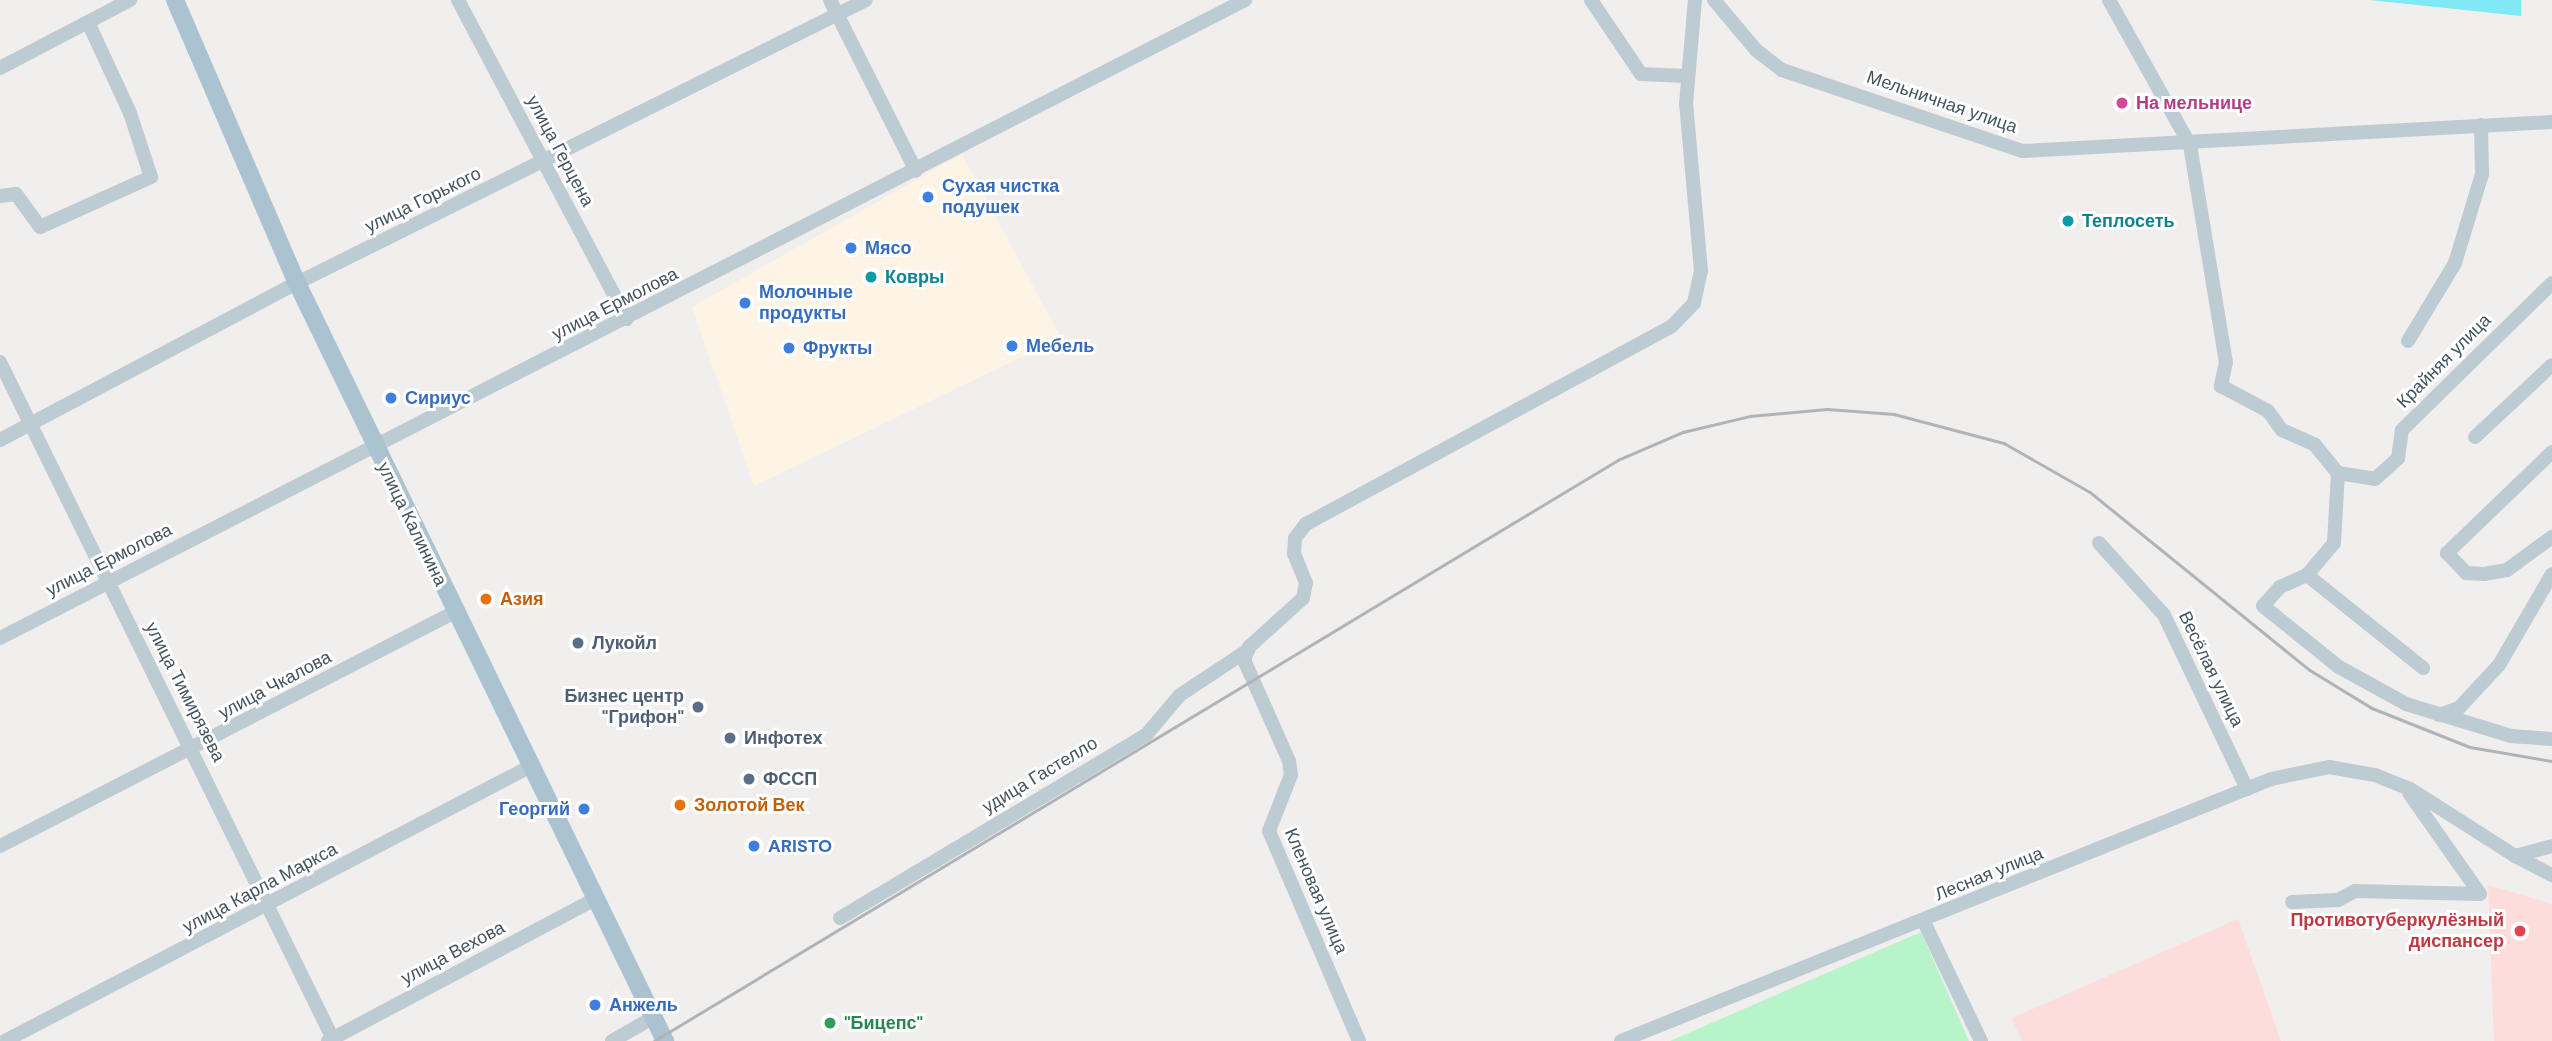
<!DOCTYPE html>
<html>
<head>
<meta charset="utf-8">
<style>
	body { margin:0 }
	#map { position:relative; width:2552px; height:1041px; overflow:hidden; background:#f1eeee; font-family:"DM Sans",sans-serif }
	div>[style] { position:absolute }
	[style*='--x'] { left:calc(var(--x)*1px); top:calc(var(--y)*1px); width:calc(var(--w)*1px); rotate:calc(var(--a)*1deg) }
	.commercial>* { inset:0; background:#fef4e5 }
	.medical>* { inset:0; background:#fddcdc }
	.green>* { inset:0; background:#b8f4c9 }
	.water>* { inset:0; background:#80e9f5 }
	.minor>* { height:14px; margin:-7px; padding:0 7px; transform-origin:7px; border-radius:7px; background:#bdcbd2 }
	.major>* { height:18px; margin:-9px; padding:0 9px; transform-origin:9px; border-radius:9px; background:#abc2d0 }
	.rail>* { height:2.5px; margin:-1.25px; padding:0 1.25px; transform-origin:1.25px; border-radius:1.25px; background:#b0b4b9 }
	.dots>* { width:19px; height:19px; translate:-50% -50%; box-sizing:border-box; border:4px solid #fff; border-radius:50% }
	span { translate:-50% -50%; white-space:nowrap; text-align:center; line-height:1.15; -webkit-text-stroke:6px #fff; paint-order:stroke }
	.street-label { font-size:18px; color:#44545e }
	.hotel-label { font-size:18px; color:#b23c85; font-weight:700 }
	.left { translate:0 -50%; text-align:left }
	.shop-label { font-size:18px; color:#366cbe; font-weight:700 }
	.right { translate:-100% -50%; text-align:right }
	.culture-label { font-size:18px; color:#0d838f; font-weight:700 }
	.food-label { font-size:18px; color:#c56008; font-weight:700 }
	.service-label { font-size:18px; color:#4e5e75; font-weight:700 }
	.health-label { font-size:18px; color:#be3a42; font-weight:700 }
	.leisure-label { font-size:18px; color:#27864d; font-weight:700 }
</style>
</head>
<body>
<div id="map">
	<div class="commercial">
		<i style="clip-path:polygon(962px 154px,1061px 338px,754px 486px,692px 307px)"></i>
	</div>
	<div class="medical">
		<i style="clip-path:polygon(2488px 885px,2552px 904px,2552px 1041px,2494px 1041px)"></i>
		<i style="clip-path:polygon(2238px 919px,2281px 1041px,2022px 1041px,2012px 1018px)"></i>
	</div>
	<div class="green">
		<i style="clip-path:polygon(1921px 932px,1969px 1041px,1670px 1041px)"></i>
	</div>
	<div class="water">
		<i style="clip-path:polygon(2370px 0,2521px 0,2521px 16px)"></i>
	</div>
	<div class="minor">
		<i style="--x:458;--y:0;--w:361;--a:62.1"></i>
		<i style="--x:830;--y:0;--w:191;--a:63.3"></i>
		<i style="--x:1591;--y:0;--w:89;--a:56"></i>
		<i style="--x:1641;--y:74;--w:45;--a:2.5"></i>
		<i style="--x:1714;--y:0;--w:65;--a:50"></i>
		<i style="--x:1756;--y:50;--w:33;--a:38"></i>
		<i style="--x:1782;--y:70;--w:254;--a:18.6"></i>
		<i style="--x:2023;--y:151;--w:530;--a:-3.14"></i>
		<i style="--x:2109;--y:0;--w:166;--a:60.8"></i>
		<i style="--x:2190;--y:145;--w:220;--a:80.6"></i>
		<i style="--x:2226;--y:362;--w:25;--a:102"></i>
		<i style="--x:2221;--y:386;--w:53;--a:28"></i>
		<i style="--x:2268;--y:411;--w:24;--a:54"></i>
		<i style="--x:2282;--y:430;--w:36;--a:24"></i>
		<i style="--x:2315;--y:445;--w:36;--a:51"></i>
		<i style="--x:0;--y:68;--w:147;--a:-27.6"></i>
		<i style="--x:0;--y:196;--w:16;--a:-7"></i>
		<i style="--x:16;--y:194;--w:41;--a:54"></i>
		<i style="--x:40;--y:227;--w:122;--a:-24.2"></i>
		<i style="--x:151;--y:177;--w:67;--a:-108.2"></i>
		<i style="--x:130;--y:113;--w:100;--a:-114.8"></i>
		<i style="--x:2408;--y:341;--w:91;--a:-58.9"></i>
		<i style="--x:2455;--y:263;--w:93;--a:-73.1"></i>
		<i style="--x:2482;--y:174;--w:49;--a:-91.2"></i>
		<i style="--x:0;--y:362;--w:757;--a:63.81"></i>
		<i style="--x:2475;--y:437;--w:105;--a:-43.1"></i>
		<i style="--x:0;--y:440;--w:336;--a:-27.9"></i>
		<i style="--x:297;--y:283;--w:635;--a:-26.44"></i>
		<i style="--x:2552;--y:452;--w:146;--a:136.1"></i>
		<i style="--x:2447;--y:553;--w:28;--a:46"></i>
		<i style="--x:2466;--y:573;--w:18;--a:3"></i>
		<i style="--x:2484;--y:574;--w:23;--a:-10"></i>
		<i style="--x:2507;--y:570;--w:56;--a:-36.3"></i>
		<i style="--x:2338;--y:473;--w:70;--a:93.3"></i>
		<i style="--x:2334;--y:543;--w:42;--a:130.2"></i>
		<i style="--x:2307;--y:575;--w:30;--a:156"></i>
		<i style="--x:2280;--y:587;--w:25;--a:132"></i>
		<i style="--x:2263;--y:606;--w:97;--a:38.8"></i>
		<i style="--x:2339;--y:667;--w:77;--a:28.9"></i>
		<i style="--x:2406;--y:704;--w:110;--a:16.9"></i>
		<i style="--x:2511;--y:736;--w:41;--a:4.2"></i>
		<i style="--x:2338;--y:473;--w:37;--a:9"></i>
		<i style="--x:2375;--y:479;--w:31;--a:-42"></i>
		<i style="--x:2398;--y:458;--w:28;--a:-82"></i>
		<i style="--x:2402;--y:430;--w:210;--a:-44.4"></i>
		<i style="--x:2099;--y:543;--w:97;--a:47.9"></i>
		<i style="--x:2164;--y:615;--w:193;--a:64.5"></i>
		<i style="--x:2307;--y:575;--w:149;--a:38.7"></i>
		<i style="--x:0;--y:638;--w:1399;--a:-27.13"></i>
		<i style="--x:2439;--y:715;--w:21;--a:-19"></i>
		<i style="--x:2459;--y:708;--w:59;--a:-47.1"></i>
		<i style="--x:2499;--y:665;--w:105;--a:-59.8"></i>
		<i style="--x:0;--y:846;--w:512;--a:-27.22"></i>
		<i style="--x:2515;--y:856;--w:42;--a:27.2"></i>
		<i style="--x:2292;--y:902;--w:46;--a:-2.5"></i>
		<i style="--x:2338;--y:900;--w:19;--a:-28"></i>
		<i style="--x:2355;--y:891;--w:125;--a:1.4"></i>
		<i style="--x:2480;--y:894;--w:123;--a:-125.1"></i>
		<i style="--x:840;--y:918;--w:358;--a:-30.9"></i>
		<i style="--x:1147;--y:734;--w:51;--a:-49.8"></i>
		<i style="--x:1180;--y:695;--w:82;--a:-33.5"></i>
		<i style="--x:1924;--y:922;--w:132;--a:64.4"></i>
		<i style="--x:5;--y:1041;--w:594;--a:-27.6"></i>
		<i style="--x:328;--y:1041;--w:302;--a:-28"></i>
		<i style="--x:612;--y:1041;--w:48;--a:-29.7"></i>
		<i style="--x:1359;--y:1041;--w:228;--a:-113.2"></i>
		<i style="--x:1269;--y:831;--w:60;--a:-68.6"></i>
		<i style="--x:1291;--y:775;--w:14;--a:-98"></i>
		<i style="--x:1289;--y:761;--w:111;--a:-114"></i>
		<i style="--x:1244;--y:660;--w:14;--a:-69"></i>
		<i style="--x:1249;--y:647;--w:73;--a:-42.2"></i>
		<i style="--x:1303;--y:598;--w:15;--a:-79"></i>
		<i style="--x:1306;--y:583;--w:31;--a:-112"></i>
		<i style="--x:1294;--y:554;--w:16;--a:-86"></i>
		<i style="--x:1295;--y:538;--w:18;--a:-52"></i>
		<i style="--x:1306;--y:524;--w:415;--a:-28.4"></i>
		<i style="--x:1671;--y:327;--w:33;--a:-46"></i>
		<i style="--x:1694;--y:303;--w:33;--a:-78"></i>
		<i style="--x:1701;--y:271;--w:168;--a:-95.1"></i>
		<i style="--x:1686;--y:104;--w:104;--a:-85.1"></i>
		<i style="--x:1621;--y:1041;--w:701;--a:-21.95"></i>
		<i style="--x:2271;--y:779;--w:59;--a:-11.7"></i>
		<i style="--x:2329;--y:767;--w:47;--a:9.9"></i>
		<i style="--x:2375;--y:775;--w:38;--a:22"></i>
		<i style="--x:2410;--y:789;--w:125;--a:32.5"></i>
		<i style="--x:2515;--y:856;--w:38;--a:-15"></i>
	</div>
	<div class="major">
		<i style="--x:175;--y:0;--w:308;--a:66.7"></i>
		<i style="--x:297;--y:283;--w:843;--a:64.1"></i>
	</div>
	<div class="rail">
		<i style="--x:654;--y:1041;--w:1126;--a:-31.08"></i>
		<i style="--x:1618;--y:460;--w:71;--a:-23.3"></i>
		<i style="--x:1683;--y:432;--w:69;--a:-13.4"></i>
		<i style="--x:1750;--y:416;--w:77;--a:-5.2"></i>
		<i style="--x:1827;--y:409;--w:67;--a:4.3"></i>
		<i style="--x:1894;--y:414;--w:114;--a:14.8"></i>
		<i style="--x:2004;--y:443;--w:99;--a:29.7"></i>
		<i style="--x:2090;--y:492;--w:283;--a:39"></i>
		<i style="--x:2310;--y:670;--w:73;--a:31.5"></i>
		<i style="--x:2372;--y:708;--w:105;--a:21.7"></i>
		<i style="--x:2470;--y:747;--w:83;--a:9.7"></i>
	</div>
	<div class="dots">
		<i style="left:2122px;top:103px;background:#d1479c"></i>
		<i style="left:928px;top:197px;background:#3f7fe0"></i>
		<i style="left:2068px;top:221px;background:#0f9aa8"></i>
		<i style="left:851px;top:248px;background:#3f7fe0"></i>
		<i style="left:871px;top:277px;background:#0f9aa8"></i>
		<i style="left:745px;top:303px;background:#3f7fe0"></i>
		<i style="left:1012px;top:346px;background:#3f7fe0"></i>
		<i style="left:789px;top:348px;background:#3f7fe0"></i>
		<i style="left:391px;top:398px;background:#3f7fe0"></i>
		<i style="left:486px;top:599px;background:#e8710a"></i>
		<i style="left:578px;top:643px;background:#5c6f8a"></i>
		<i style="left:698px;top:707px;background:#5c6f8a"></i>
		<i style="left:730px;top:738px;background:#5c6f8a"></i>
		<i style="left:749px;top:779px;background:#5c6f8a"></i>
		<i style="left:680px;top:805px;background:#e8710a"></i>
		<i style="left:584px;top:809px;background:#3f7fe0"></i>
		<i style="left:754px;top:846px;background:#3f7fe0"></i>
		<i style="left:2520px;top:931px;background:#e0444e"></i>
		<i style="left:595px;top:1005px;background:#3f7fe0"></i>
		<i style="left:830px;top:1023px;background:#2e9e5b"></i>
	</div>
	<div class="street-label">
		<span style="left:1942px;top:102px;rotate:19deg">Мельничная улица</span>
		<span style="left:560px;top:151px;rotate:62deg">улица Герцена</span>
		<span style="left:423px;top:200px;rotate:-26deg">улица Горького</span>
		<span style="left:615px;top:304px;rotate:-27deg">улица Ермолова</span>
		<span style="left:2444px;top:361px;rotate:-45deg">Крайняя улица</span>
		<span style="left:412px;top:524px;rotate:64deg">улица Калинина</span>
		<span style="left:109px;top:560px;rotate:-27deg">улица Ермолова</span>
		<span style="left:2211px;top:669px;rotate:64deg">Весёлая улица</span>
		<span style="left:275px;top:685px;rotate:-28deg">улица Чкалова</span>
		<span style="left:185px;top:692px;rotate:63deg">улица Тимирязева</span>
		<span style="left:1040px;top:775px;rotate:-31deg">удица Гастелло</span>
		<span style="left:1989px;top:874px;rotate:-22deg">Лесная улица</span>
		<span style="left:260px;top:888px;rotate:-28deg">улица Карла Маркса</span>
		<span style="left:1316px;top:891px;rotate:67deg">Кленовая улица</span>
		<span style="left:453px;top:953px;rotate:-28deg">улица Вехова</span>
	</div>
	<div class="hotel-label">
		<span class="left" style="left:2136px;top:103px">На мельнице</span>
	</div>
	<div class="shop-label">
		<span class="left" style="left:942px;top:197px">Сухая чистка<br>подушек</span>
		<span class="left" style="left:865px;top:248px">Мясо</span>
		<span class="left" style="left:759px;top:303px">Молочные<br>продукты</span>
		<span class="left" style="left:1026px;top:346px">Мебель</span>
		<span class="left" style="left:803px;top:348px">Фрукты</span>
		<span class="left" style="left:405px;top:398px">Сириус</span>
		<span class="right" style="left:570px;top:809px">Георгий</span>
		<span class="left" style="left:768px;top:846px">ARISTO</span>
		<span class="left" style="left:609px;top:1005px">Анжель</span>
	</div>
	<div class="culture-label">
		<span class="left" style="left:2082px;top:221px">Теплосеть</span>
		<span class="left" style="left:885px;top:277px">Ковры</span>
	</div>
	<div class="food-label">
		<span class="left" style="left:500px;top:599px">Азия</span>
		<span class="left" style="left:694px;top:805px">Золотой Век</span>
	</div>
	<div class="service-label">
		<span class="left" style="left:592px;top:643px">Лукойл</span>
		<span class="right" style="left:684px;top:707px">Бизнес центр<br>"Грифон"</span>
		<span class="left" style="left:744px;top:738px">Инфотех</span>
		<span class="left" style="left:763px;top:779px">ФССП</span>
	</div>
	<div class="health-label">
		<span class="right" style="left:2504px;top:931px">Противотуберкулёзный<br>диспансер</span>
	</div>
	<div class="leisure-label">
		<span class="left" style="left:844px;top:1023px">"Бицепс"</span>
	</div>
</div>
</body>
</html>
